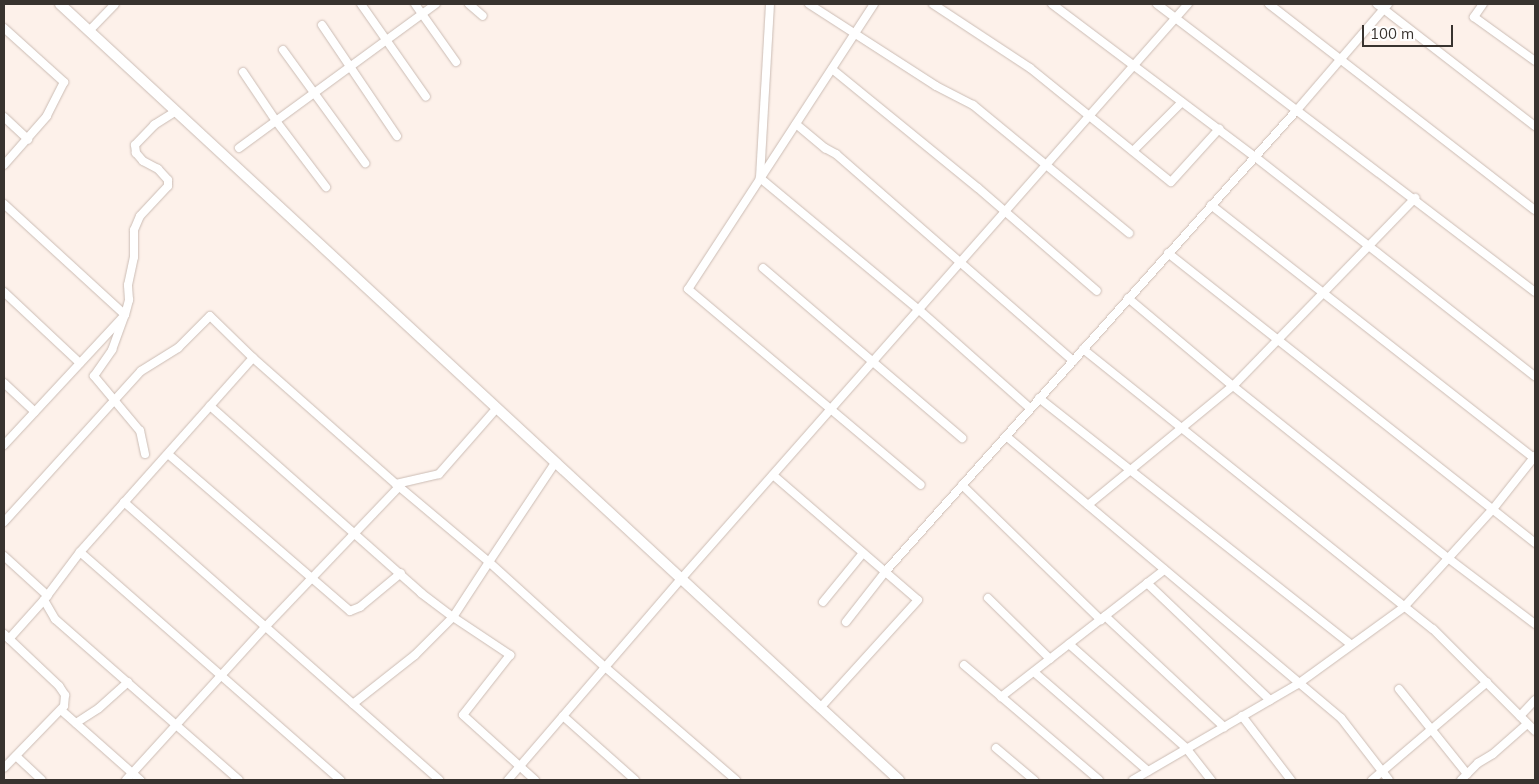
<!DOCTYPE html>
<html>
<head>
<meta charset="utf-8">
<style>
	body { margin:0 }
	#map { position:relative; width:1539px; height:784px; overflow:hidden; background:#fdf1ea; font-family:Mulish,sans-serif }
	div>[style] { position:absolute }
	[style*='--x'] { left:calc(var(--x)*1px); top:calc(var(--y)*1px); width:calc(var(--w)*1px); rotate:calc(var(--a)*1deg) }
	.roads { filter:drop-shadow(0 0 1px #cbbcb4) drop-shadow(0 0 1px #cbbcb4) }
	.minor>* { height:8px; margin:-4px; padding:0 4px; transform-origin:4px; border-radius:4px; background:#fff }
	.major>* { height:10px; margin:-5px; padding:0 5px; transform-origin:5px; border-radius:5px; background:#fff }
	span { translate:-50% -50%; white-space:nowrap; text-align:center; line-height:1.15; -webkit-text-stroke:5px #fff; paint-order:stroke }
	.frame { position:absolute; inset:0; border:5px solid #38332f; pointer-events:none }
	.scale { position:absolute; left:1362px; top:25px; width:91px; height:22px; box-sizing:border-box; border:2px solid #38332f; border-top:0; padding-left:6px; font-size:15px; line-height:18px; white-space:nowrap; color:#38332f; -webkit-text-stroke:4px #fff; paint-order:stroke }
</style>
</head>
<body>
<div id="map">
	<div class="roads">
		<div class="minor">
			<i style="--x:361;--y:4;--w:113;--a:55"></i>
			<i style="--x:415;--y:4;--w:71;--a:54.7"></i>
			<i style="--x:469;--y:4;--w:18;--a:41"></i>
			<i style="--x:770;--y:4;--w:174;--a:93.3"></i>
			<i style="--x:760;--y:178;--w:205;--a:39.7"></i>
			<i style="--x:918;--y:309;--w:149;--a:41.5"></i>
			<i style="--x:809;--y:4;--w:151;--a:32.8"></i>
			<i style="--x:936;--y:86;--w:42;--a:27.2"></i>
			<i style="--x:973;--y:105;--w:202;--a:39.4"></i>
			<i style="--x:874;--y:4;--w:340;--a:123.1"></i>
			<i style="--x:688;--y:289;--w:304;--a:40.1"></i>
			<i style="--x:933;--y:4;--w:116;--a:33.4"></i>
			<i style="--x:1030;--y:68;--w:181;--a:39"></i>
			<i style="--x:1171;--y:182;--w:72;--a:-47.8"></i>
			<i style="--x:1052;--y:4;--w:253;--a:37"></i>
			<i style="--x:1254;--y:156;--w:357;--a:38.1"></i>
			<i style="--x:1157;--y:4;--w:475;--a:37.3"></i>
			<i style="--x:1269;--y:4;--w:336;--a:37.8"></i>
			<i style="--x:1377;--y:4;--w:200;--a:37.7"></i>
			<i style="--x:1483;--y:4;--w:16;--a:125"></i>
			<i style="--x:1474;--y:17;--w:75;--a:35.8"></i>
			<i style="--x:322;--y:25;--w:134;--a:56"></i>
			<i style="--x:4;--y:28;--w:81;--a:42"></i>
			<i style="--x:64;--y:82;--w:38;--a:117"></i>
			<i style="--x:47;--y:116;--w:65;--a:131.3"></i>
			<i style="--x:89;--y:31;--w:37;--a:-46"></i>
			<i style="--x:283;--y:50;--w:140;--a:54"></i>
			<i style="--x:832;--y:69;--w:188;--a:39.2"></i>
			<i style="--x:978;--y:188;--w:157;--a:40.9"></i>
			<i style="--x:243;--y:72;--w:59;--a:56"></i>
			<i style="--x:276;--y:121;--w:83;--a:52.9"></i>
			<i style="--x:4;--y:117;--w:33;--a:43"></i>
			<i style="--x:796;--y:124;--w:38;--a:40"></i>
			<i style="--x:825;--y:148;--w:13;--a:29"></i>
			<i style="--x:836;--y:154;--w:315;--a:41.1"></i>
			<i style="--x:239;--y:148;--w:244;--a:-36.2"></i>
			<i style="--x:1133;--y:151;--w:69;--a:-45"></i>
			<i style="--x:4;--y:204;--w:164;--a:42.5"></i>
			<i style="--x:1211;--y:205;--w:412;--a:38.1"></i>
			<i style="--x:1168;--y:253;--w:468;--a:38.3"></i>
			<i style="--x:763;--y:268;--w:262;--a:40.5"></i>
			<i style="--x:4;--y:292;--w:104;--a:43.1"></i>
			<i style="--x:1128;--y:298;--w:137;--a:40"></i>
			<i style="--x:1233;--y:386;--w:275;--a:38.7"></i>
			<i style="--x:1448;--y:558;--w:109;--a:37.2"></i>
			<i style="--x:1083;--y:349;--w:448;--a:38.7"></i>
			<i style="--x:1433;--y:629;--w:144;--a:45"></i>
			<i style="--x:4;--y:383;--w:42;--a:43.1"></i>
			<i style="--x:1039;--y:398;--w:397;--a:38.3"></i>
			<i style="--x:210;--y:406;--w:282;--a:41.5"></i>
			<i style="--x:421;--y:593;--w:40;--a:37"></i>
			<i style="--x:453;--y:617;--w:54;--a:135"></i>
			<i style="--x:415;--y:655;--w:79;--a:141.7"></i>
			<i style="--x:1006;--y:436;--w:438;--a:40.1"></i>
			<i style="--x:1341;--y:718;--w:78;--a:52.3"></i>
			<i style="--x:4;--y:445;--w:173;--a:-47.1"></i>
			<i style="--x:145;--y:454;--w:24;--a:-102"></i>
			<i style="--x:140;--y:431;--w:72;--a:-129.9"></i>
			<i style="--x:94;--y:376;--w:32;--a:-55"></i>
			<i style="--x:112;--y:350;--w:37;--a:-70"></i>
			<i style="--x:125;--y:315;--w:16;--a:-75"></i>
			<i style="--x:129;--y:300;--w:15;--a:-94"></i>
			<i style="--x:128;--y:285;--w:29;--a:-78"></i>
			<i style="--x:134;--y:257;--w:27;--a:-90"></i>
			<i style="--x:134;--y:230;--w:15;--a:-67"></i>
			<i style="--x:140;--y:216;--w:41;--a:-47"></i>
			<i style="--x:168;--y:186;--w:6;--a:-90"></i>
			<i style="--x:168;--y:180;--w:15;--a:-132"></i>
			<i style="--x:158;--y:169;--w:17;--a:-152"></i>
			<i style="--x:143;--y:161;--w:11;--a:-131"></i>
			<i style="--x:136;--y:153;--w:8;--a:-97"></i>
			<i style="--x:135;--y:145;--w:28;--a:-46"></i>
			<i style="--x:154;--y:125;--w:26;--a:-32"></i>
			<i style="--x:168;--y:454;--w:240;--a:40.8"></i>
			<i style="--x:350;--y:611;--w:11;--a:-22"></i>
			<i style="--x:360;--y:607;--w:53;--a:-39.7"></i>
			<i style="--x:555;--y:463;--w:119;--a:123.7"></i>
			<i style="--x:489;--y:562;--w:156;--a:42.2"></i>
			<i style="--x:605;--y:667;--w:173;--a:40.8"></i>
			<i style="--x:773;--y:475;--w:191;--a:40.8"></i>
			<i style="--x:918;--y:600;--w:146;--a:132.2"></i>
			<i style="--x:396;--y:484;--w:44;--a:-13.1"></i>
			<i style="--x:439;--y:474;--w:86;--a:-48.8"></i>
			<i style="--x:962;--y:485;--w:194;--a:44.2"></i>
			<i style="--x:124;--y:502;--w:420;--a:41.4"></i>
			<i style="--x:1088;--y:505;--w:188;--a:-39.4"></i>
			<i style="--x:1233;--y:386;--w:262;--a:-45.9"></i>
			<i style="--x:4;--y:522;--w:204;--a:-47.8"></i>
			<i style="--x:141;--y:371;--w:44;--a:-31.9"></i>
			<i style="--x:178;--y:348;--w:45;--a:-45"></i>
			<i style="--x:210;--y:316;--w:60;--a:44.3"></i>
			<i style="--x:253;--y:358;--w:191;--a:41.4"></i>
			<i style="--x:396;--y:484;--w:121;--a:40"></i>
			<i style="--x:489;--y:562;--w:66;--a:123.2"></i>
			<i style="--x:453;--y:617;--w:69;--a:33.7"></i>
			<i style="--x:510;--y:655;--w:76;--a:128.1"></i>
			<i style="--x:463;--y:715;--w:97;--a:42.1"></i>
			<i style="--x:80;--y:552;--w:346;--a:41.2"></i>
			<i style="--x:4;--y:556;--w:59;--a:42.3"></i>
			<i style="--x:1147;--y:583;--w:170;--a:43.6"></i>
			<i style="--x:988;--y:598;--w:87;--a:44.5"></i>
			<i style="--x:44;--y:600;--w:22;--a:60"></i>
			<i style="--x:55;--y:619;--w:244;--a:41.2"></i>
			<i style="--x:823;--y:602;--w:63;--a:-50.8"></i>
			<i style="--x:1105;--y:616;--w:163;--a:43"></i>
			<i style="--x:846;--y:622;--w:63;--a:-52"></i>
			<i style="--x:885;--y:572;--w:618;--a:-48.28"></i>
			<i style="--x:1296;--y:111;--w:141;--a:-49.3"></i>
			<i style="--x:4;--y:634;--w:76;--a:43.4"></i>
			<i style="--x:59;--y:686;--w:11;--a:56"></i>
			<i style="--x:65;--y:695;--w:11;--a:95"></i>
			<i style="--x:64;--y:706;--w:86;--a:134.1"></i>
			<i style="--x:9;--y:639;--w:52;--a:-48.1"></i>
			<i style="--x:44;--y:600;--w:60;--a:-53.1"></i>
			<i style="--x:80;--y:552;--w:260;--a:-48.3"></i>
			<i style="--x:1069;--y:644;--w:157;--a:41.6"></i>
			<i style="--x:1186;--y:748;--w:41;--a:52"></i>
			<i style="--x:964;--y:665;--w:177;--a:40.4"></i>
			<i style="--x:1034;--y:672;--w:151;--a:41"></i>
			<i style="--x:1399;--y:689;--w:109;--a:51.3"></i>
			<i style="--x:1001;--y:697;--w:207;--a:-37.9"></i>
			<i style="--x:61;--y:710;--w:106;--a:41.5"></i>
			<i style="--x:563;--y:716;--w:96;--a:41.6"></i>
			<i style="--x:1242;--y:716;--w:81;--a:52.6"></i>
			<i style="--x:1520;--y:716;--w:22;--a:-47"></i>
			<i style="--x:76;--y:723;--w:27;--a:-33"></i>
			<i style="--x:99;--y:708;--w:39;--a:-42"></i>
			<i style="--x:996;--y:748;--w:50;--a:40.1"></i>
			<i style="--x:16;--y:756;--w:35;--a:43"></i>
			<i style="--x:126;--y:780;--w:208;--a:-47.7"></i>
			<i style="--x:266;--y:626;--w:192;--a:-46.3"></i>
			<i style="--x:508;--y:780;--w:265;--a:-49.3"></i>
			<i style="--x:681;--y:579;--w:767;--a:-48.6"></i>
			<i style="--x:1133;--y:780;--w:191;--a:-30.2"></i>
			<i style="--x:1298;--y:684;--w:131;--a:-36"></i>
			<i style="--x:1404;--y:607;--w:132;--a:-47.8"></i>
			<i style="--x:1493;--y:509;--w:68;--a:-51.6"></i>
			<i style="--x:1372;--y:780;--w:151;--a:-40.4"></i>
			<i style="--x:1461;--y:780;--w:24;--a:-45"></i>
			<i style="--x:1478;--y:763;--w:17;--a:-31"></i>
			<i style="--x:1493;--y:754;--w:45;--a:-41.4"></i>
		</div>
		<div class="major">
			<i style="--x:60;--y:4;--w:1143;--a:42.77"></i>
		</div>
	</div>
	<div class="frame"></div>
	<div class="scale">100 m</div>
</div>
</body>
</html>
